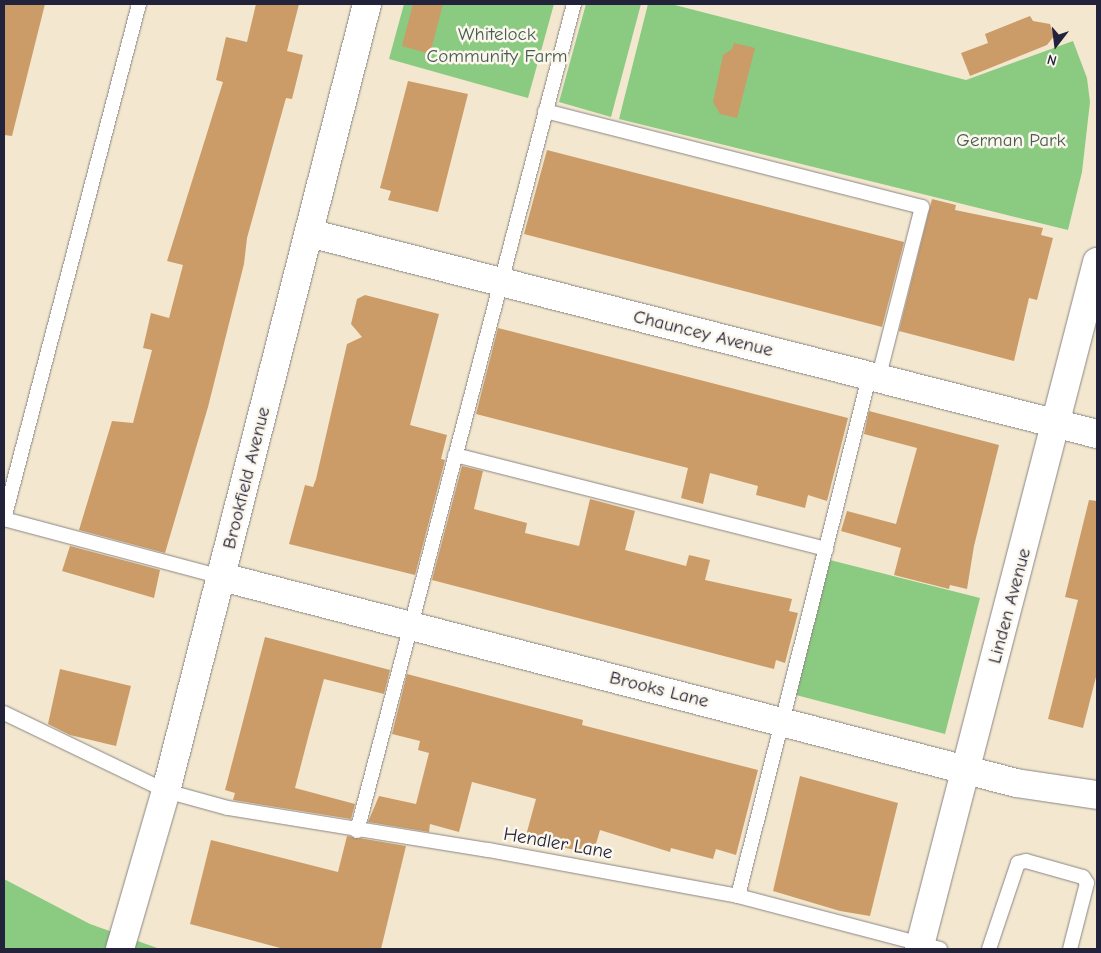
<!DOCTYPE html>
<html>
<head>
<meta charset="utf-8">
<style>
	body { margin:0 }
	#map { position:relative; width:1101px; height:953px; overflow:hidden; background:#f3e8cf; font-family:"Comic Neue",sans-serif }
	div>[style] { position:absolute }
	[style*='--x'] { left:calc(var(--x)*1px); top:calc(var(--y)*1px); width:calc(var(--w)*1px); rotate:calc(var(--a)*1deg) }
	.green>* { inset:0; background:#8bca81 }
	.building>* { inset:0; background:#cb9c68 }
	.roads { filter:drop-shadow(0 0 1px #8a8585) drop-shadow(0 0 1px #8a8585) }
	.lane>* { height:14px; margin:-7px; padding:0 7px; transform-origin:7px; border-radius:7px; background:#fff }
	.street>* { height:28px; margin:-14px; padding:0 14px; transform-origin:14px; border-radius:14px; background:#fff }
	span { translate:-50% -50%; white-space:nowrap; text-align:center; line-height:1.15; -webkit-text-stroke:5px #fbf7ec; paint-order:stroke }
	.park-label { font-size:19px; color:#475d54 }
	.street-label { font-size:19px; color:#22223b }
	.frame { position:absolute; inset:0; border:5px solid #22223b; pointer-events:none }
	.north { position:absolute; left:1031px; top:20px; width:50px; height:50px; -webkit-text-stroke:4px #fbf7ec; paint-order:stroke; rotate:195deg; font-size:14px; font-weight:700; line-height:20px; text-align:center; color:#22223b }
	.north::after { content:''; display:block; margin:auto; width:18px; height:22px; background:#22223b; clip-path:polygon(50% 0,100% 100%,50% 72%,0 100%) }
</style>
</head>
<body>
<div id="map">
	<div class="green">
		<i style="clip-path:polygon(404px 4px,554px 4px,528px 98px,389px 59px)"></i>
		<i style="clip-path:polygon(586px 4px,641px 4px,611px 117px,559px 102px)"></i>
		<i style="clip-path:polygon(648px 4px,671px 4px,966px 80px,1073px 41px,1087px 78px,1090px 102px,1082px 172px,1068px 230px,619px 119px)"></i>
		<i style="clip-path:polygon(830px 560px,980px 598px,945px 734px,796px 695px)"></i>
		<i style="clip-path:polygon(4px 879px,90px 924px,160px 949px,4px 949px)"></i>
	</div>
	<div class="building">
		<i style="clip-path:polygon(4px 4px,45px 4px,12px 136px,4px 135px)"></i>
		<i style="clip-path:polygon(256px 4px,299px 4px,287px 51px,303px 55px,292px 99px,286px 98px,247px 238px,244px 264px,208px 407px,165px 553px,79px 530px,112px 421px,133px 423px,152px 350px,143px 348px,151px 313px,169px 318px,183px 265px,167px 261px,223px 82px,216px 80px,226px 37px,247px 42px)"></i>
		<i style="clip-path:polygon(413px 4px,443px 4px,430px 54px,402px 46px)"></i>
		<i style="clip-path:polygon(1030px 16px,1033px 21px,1050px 24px,1054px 36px,1047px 45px,970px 76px,961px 53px,988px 43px,985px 34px)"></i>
		<i style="clip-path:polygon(734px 43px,755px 48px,737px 118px,720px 114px,713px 102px,723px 55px,732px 49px)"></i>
		<i style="clip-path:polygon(408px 81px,468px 94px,438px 212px,388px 200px,391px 191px,380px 188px)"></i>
		<i style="clip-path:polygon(547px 150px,904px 242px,882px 327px,524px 234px)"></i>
		<i style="clip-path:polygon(932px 199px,956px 205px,955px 210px,1043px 228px,1041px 235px,1053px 238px,1037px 300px,1029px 298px,1014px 361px,899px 331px)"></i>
		<i style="clip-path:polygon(365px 295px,439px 314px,410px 425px,447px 435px,441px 459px,445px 460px,415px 575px,289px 544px,305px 485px,313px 487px,316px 479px,347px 344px,362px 337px,351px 324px,357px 299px)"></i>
		<i style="clip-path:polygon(498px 328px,848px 418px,827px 501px,808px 495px,805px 508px,756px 495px,758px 486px,710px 473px,703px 504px,681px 498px,688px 468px,476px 414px)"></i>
		<i style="clip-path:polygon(869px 411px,999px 445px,974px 546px,967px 589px,950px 585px,949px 589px,894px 575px,901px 548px,841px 531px,847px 511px,896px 524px,917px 448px,864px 434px)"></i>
		<i style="clip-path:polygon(462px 466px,483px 471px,474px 509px,527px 523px,525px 533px,579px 546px,590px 499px,635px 511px,625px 550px,686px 566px,689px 555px,710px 560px,705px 580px,792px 599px,789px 611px,798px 613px,785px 663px,776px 660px,774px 669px,432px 580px)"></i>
		<i style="clip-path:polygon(1089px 500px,1097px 501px,1097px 673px,1083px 728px,1048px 719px,1078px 600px,1065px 597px)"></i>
		<i style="clip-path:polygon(70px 546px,160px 570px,154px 598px,62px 571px)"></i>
		<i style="clip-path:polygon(265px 637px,390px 670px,384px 694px,324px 679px,309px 734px,295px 788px,355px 804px,351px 819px,233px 800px,235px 793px,225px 790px)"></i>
		<i style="clip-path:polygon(60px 669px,131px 686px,116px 746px,70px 735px,48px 724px)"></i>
		<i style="clip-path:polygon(407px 674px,583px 720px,582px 725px,758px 770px,736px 855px,716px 849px,713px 859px,671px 848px,670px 852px,600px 830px,593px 854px,525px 839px,536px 799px,472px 782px,459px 832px,430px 824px,429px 832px,368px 822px,379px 796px,416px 804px,429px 753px,418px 750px,420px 741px,392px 734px)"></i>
		<i style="clip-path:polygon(800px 776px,898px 803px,870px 916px,840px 911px,773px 891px)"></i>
		<i style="clip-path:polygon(347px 836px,406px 846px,381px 949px,284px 949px,190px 924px,211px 840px,338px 872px)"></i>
	</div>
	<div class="roads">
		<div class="lane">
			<i style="--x:545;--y:111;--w:389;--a:14.3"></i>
			<i style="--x:922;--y:207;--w:178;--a:104.3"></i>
			<i style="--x:455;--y:455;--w:383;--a:14.2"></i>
			<i style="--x:4;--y:519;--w:532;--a:-75.31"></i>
			<i style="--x:4;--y:519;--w:226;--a:14.9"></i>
			<i style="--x:4;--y:713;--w:180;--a:25.7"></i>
			<i style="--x:166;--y:791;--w:64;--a:15.3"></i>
			<i style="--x:228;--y:808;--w:263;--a:9.2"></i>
			<i style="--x:488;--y:850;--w:254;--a:10.4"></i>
			<i style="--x:738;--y:896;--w:209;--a:14.7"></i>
			<i style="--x:357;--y:831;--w:855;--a:-75.3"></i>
			<i style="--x:738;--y:896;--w:535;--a:-75.83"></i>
			<i style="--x:989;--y:949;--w:91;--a:-71.4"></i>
			<i style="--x:1018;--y:863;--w:8;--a:-14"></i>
			<i style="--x:1026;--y:861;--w:59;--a:15.7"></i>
			<i style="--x:1083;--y:877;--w:7;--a:56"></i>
			<i style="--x:1087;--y:883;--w:68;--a:104.4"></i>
		</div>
		<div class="street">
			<i style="--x:309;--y:233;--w:813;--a:14.31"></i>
			<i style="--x:222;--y:577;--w:820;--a:14.54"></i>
			<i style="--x:1016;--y:783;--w:82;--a:8.4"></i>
			<i style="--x:120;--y:949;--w:165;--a:-73.8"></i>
			<i style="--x:166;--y:791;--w:812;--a:-75.67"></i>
			<i style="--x:919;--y:949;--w:710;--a:-75.47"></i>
		</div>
	</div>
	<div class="park-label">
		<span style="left:497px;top:46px">Whitelock<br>Community Farm</span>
		<span style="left:1011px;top:141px">German Park</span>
	</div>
	<div class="street-label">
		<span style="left:703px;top:334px;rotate:14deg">Chauncey Avenue</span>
		<span style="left:247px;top:478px;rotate:-76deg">Brookfield Avenue</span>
		<span style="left:1010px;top:606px;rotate:-75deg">Linden Avenue</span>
		<span style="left:659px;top:690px;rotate:14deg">Brooks Lane</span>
		<span style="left:558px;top:844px;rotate:10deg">Hendler Lane</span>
	</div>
	<div class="frame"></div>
	<div class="north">N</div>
</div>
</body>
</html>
